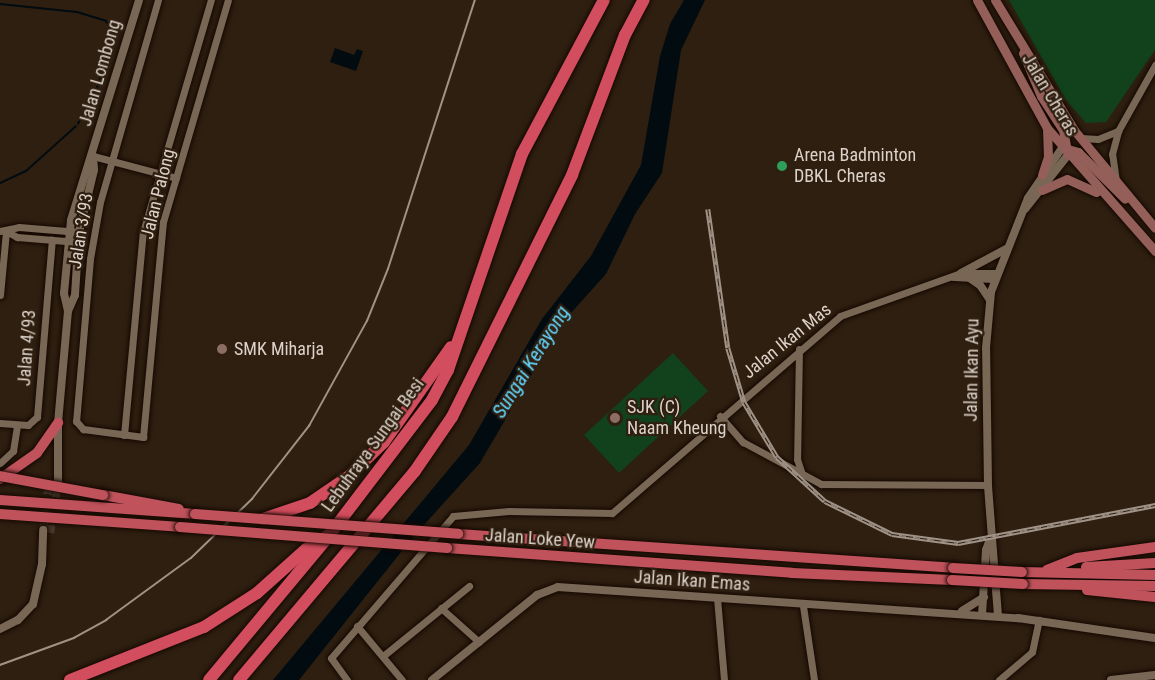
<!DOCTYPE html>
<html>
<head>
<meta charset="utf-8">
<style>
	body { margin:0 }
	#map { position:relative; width:1155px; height:680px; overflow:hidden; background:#2e1f10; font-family:"Roboto Condensed",sans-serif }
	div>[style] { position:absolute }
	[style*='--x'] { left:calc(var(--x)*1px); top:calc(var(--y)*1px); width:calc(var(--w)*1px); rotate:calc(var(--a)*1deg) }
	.green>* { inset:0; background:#11421c }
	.water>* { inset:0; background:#010b10 }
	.stream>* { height:2px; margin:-1px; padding:0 1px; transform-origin:1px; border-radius:1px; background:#010b10 }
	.tertiary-tunnel>* { height:8px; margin-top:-4px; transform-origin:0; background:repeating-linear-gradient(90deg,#483a2c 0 8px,transparent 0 12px) }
	.roads { filter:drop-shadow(0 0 2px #150800) drop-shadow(0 0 2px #150800) }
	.minor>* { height:7px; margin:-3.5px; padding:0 3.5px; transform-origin:3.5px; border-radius:3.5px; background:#796756 }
	.tertiary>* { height:8px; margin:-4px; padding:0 4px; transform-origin:4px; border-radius:4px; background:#796756 }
	.secondary>* { height:9px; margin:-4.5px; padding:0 4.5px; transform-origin:4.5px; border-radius:4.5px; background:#945f58 }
	.trunk>* { height:10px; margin:-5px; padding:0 5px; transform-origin:5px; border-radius:5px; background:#c0525c }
	.motorway>* { height:12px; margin:-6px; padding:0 6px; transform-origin:6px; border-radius:6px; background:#d24d5e }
	.tram>* { height:1.5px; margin:-0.75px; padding:0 0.75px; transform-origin:0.75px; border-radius:0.75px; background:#9f9287 }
	.rail>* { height:4.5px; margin-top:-2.25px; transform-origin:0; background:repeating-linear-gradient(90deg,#2e1f10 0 7px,#9f9287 0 14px); box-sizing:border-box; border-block:2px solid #9f9287 }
	.bridges { filter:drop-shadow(0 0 2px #150800) drop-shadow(0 0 2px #150800) }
	.trunk-bridge>* { height:10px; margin:-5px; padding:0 5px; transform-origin:5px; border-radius:5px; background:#c0525c }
	.dots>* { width:16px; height:16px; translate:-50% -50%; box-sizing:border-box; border:3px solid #2e1f10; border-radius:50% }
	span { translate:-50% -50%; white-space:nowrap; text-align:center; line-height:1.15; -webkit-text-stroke:4.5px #2e1f10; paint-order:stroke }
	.street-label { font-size:18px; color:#ddd2c9 }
	.poi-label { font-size:18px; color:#ddd2c9 }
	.left { translate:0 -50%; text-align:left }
	.water-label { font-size:20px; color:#62d7ff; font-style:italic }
</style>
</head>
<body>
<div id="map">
	<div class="green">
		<i style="clip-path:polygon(1009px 0,1155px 0,1155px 50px,1106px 122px,1086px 123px,1066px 100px)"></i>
		<i style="clip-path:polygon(673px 353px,708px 391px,619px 473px,584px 435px)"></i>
	</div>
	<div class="water">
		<i style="clip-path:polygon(684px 0,705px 0,681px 50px,662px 173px,635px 214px,606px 274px,561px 324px,480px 463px,413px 537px,299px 680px,273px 680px,469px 445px,542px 319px,591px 256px,641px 165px,660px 56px,670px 24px)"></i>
		<i style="clip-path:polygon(335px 48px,354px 55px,357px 49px,363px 51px,356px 71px,330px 62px)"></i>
	</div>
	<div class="stream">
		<i style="--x:0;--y:4;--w:77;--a:5.9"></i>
		<i style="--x:77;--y:12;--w:30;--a:17"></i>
		<i style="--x:106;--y:21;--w:15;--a:58"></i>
		<i style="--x:114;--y:34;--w:63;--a:107.6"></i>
		<i style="--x:95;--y:94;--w:34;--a:120"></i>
		<i style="--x:0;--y:183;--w:29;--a:-25"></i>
		<i style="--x:26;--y:171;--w:67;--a:-42"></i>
	</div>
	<div class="tertiary-tunnel">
		<i style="--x:43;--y:530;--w:48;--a:-82.9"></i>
		<i style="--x:50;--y:533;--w:51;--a:-80.9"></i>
	</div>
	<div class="roads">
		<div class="minor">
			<i style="--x:158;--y:0;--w:210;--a:106"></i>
			<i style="--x:100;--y:202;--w:58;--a:100"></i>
			<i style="--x:90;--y:259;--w:163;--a:94.9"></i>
			<i style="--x:76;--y:421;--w:11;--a:49"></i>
			<i style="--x:83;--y:429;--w:61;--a:7.6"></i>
			<i style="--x:143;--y:437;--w:216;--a:-84.7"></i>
			<i style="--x:163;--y:222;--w:231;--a:-73.7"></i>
			<i style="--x:1081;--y:138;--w:17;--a:3"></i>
			<i style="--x:1098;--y:139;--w:22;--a:-22"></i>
			<i style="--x:93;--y:156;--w:86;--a:14.8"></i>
			<i style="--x:1116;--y:181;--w:27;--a:-98"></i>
			<i style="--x:1112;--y:154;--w:24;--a:-75"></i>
			<i style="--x:1118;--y:131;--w:76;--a:-60.7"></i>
			<i style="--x:0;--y:231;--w:19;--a:-12"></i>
			<i style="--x:19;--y:227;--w:60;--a:4.8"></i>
			<i style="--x:6;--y:231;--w:13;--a:29"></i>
			<i style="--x:17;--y:237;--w:61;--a:4.7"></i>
			<i style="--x:953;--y:277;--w:41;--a:2.8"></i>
			<i style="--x:0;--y:295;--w:64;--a:-84.6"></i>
			<i style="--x:799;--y:349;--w:110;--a:91"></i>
			<i style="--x:797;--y:459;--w:13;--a:72"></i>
			<i style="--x:720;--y:416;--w:35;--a:49"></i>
			<i style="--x:743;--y:442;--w:89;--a:28.3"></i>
			<i style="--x:821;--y:484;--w:167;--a:0.3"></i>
			<i style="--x:0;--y:423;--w:28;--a:4"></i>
			<i style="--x:28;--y:425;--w:12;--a:-42"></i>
			<i style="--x:37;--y:417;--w:178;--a:-85.2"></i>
			<i style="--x:124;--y:435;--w:204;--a:-84.7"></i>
			<i style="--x:143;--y:232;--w:242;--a:-73.7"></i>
			<i style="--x:0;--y:463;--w:18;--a:-43"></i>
			<i style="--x:13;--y:451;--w:26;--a:-81"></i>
			<i style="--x:717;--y:598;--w:82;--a:85.1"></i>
			<i style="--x:803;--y:606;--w:75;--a:81.5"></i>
			<i style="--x:441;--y:608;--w:51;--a:41.8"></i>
			<i style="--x:357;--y:626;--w:70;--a:50.2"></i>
			<i style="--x:383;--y:656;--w:111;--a:-39.1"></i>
			<i style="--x:347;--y:680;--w:27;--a:-126"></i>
			<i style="--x:331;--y:658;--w:187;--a:-49.3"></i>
			<i style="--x:453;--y:516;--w:56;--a:-5.1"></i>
			<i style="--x:509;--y:511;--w:103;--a:1.1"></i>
			<i style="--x:612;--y:513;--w:301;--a:-40.8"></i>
			<i style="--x:840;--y:316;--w:128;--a:-19.6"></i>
			<i style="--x:961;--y:273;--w:34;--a:0"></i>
			<i style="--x:999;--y:680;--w:43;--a:-40.3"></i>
			<i style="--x:1032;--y:652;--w:33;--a:-78"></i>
		</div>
		<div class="tertiary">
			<i style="--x:1025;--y:209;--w:69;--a:-51.5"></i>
			<i style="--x:961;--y:273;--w:51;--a:-28.1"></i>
			<i style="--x:968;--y:277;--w:14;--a:34"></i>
			<i style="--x:980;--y:285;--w:18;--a:56"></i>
			<i style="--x:68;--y:311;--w:18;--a:-103"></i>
			<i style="--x:64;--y:293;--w:73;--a:-84.5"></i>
			<i style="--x:71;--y:220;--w:230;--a:-72.8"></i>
			<i style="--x:58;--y:483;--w:60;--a:-90"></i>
			<i style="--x:58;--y:423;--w:112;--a:-84.9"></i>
			<i style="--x:68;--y:311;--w:17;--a:-66"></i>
			<i style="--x:75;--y:295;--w:63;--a:-86.4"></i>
			<i style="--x:79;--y:232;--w:64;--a:-76.4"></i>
			<i style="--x:94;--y:170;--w:14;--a:-94"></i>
			<i style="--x:962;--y:611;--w:26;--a:-32"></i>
			<i style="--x:982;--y:615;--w:65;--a:-86.5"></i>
			<i style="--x:986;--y:550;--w:12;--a:-70"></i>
			<i style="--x:998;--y:616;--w:131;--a:-94.4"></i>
			<i style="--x:988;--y:485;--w:137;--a:-90.8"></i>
			<i style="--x:986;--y:348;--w:56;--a:-84.9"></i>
			<i style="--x:991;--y:292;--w:101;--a:-68.5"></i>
			<i style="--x:1028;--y:198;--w:60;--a:-55.8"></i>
			<i style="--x:0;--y:629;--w:20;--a:-27"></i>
			<i style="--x:18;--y:620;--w:22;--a:-47"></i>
			<i style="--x:33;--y:604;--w:41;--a:-77.3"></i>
			<i style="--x:42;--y:564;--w:34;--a:-88"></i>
			<i style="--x:432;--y:680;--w:135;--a:-39"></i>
			<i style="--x:537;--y:595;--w:22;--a:-21"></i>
			<i style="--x:558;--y:587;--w:461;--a:3.9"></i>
			<i style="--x:1018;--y:618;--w:138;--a:8.3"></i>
			<i style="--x:1111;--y:680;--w:44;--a:-6.5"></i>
		</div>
		<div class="secondary">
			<i style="--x:977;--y:0;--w:146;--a:61.3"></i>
			<i style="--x:1047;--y:128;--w:164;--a:48.7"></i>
			<i style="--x:995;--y:0;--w:152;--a:58.7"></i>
			<i style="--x:1074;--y:130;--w:127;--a:50.4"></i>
			<i style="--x:1023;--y:53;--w:47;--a:67.3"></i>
			<i style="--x:1041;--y:96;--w:40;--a:57.1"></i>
			<i style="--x:1063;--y:130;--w:25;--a:79"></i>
			<i style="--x:1064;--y:148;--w:15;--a:16"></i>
			<i style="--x:1078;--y:152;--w:66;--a:45"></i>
			<i style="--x:1042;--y:175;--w:19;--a:-72"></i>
			<i style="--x:1048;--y:157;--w:27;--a:-92"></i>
			<i style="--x:1042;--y:190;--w:27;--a:-24"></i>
			<i style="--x:1067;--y:179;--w:32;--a:24"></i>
		</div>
		<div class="trunk">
			<i style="--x:0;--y:479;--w:45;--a:-35.1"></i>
			<i style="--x:37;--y:453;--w:37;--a:-55"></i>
			<i style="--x:103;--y:495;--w:77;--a:10.4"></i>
			<i style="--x:0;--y:500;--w:196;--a:4.1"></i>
			<i style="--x:0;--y:514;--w:180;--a:4.1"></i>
			<i style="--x:458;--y:534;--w:496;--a:3.9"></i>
			<i style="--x:447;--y:548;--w:346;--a:4.1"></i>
			<i style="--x:792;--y:573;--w:160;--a:2.5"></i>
			<i style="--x:1086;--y:567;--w:69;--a:-3.3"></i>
			<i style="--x:1047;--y:570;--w:32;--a:-22"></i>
			<i style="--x:1077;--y:558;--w:79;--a:-8"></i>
			<i style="--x:1022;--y:572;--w:133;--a:1.3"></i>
			<i style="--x:1023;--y:584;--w:132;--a:0.9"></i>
			<i style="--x:1087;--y:590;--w:68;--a:5.9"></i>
		</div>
		<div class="motorway">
			<i style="--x:263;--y:519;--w:50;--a:-18.8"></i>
			<i style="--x:310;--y:503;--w:46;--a:-34.4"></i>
			<i style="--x:348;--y:477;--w:50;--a:-44.2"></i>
			<i style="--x:384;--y:442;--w:116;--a:-54.8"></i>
			<i style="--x:70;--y:680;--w:144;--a:-21.6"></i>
			<i style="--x:204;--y:627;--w:63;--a:-32.7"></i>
			<i style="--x:257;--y:593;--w:66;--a:-41.9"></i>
			<i style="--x:306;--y:549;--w:28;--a:-32"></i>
			<i style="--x:330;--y:534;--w:168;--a:-52.7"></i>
			<i style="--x:432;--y:400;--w:34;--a:-62"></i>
			<i style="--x:448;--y:370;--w:228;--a:-71.1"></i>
			<i style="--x:522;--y:154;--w:174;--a:-62"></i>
			<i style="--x:209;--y:680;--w:180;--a:-50.2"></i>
			<i style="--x:239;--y:680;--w:273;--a:-49.9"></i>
			<i style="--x:415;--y:471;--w:65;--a:-55.6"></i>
			<i style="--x:452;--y:417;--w:270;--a:-63.6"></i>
			<i style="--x:572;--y:175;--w:150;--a:-69.3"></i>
			<i style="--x:625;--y:35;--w:40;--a:-62"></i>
		</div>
	</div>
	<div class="tram">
		<i style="--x:0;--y:665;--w:79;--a:-20"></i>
		<i style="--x:74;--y:638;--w:37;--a:-29"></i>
		<i style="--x:106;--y:620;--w:105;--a:-36.1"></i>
		<i style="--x:191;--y:558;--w:85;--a:-44"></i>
		<i style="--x:252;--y:499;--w:93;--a:-52"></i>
		<i style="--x:309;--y:426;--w:120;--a:-61.1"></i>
		<i style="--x:367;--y:321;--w:56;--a:-68"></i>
		<i style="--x:388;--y:269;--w:283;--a:-72.1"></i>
	</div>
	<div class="rail">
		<i style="--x:708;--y:209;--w:140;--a:81.8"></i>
		<i style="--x:728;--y:348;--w:56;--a:73.5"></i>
		<i style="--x:744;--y:402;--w:64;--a:59"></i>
		<i style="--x:777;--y:457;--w:65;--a:42.5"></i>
		<i style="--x:825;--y:501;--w:75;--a:26.2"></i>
		<i style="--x:892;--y:534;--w:67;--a:7.8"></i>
		<i style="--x:958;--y:543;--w:201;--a:-10.9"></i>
	</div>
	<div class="bridges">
		<div class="trunk-bridge">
			<i style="--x:0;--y:476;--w:105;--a:10.5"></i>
			<i style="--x:195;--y:514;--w:264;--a:4.3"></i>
			<i style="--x:180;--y:527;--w:268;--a:4.5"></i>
			<i style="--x:953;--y:568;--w:69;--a:3.3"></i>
			<i style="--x:952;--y:580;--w:71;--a:3.2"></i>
		</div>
	</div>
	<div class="dots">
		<i style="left:782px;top:166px;background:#2e9e5b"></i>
		<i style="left:222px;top:349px;background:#8d6e63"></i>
		<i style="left:615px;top:418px;background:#8d6e63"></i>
	</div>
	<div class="street-label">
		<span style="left:100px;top:73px;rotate:-74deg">Jalan Lombong</span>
		<span style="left:1050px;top:95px;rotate:59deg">Jalan Cheras</span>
		<span style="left:158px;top:194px;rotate:-76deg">Jalan Palong</span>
		<span style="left:81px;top:231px;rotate:-81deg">Jalan 3/93</span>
		<span style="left:787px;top:341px;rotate:-39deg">Jalan Ikan Mas</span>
		<span style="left:27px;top:348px;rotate:-86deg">Jalan 4/93</span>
		<span style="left:972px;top:370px;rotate:-89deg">Jalan Ikan Ayu</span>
		<span style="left:373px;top:445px;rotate:-54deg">Lebuhraya Sungai Besi</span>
		<span style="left:540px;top:539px;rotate:4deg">Jalan Loke Yew</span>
		<span style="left:692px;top:581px;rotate:4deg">Jalan Ikan Emas</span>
	</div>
	<div class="poi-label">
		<span class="left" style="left:794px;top:166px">Arena Badminton<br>DBKL Cheras</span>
		<span class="left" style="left:234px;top:349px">SMK Miharja</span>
		<span class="left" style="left:627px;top:418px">SJK (C)<br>Naam Kheung</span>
	</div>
	<div class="water-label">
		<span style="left:531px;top:362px;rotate:-58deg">Sungai Kerayong</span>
	</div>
</div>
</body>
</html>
